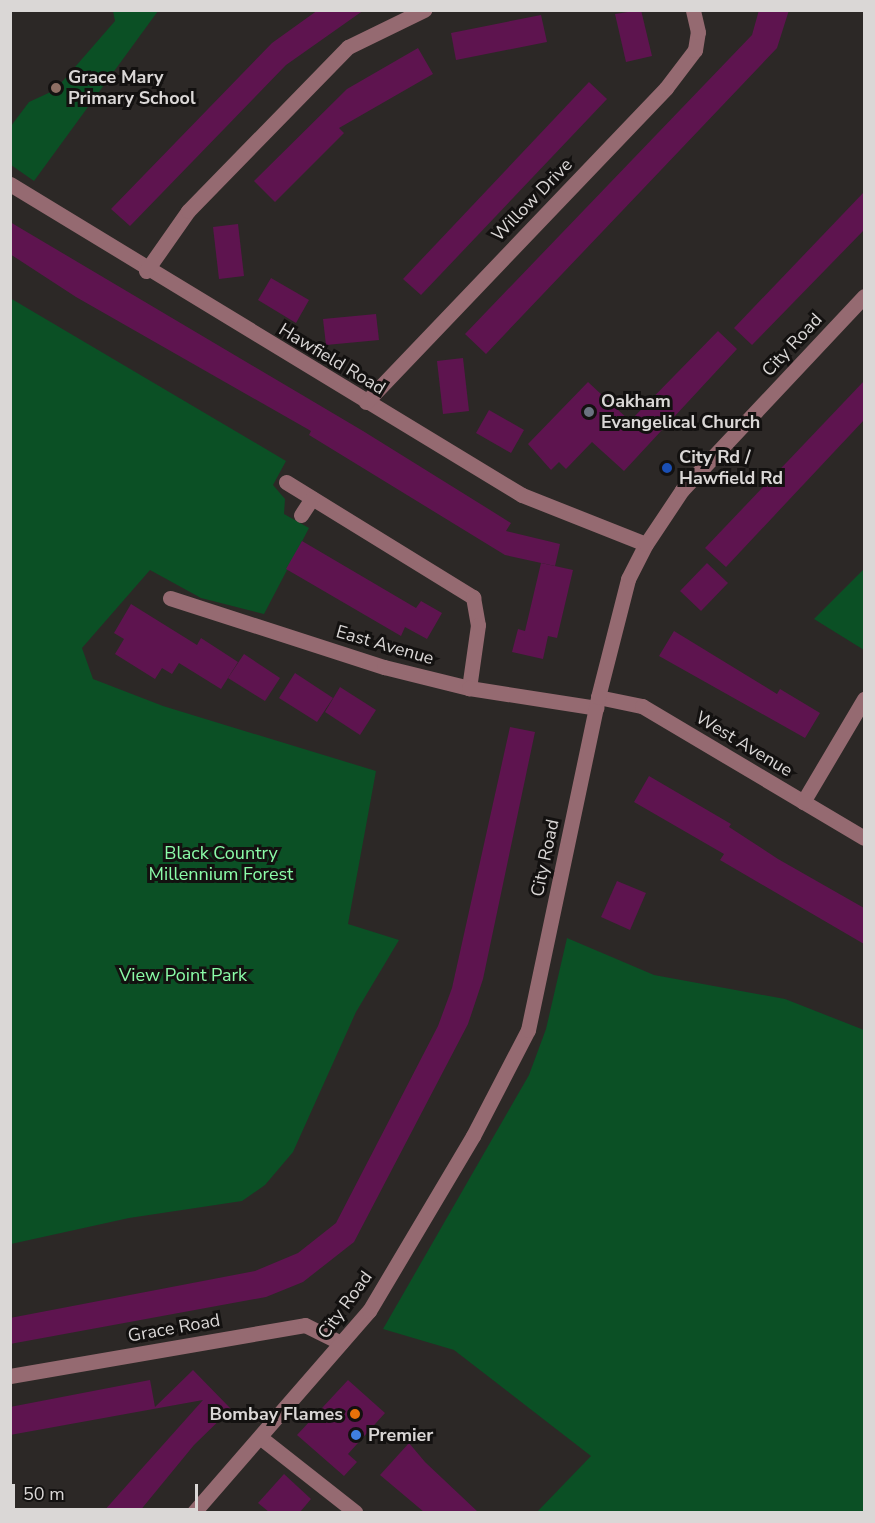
<!DOCTYPE html>
<html>
<head>
<meta charset="utf-8">
<style>
	body { margin:0 }
	#map { position:relative; width:875px; height:1523px; overflow:hidden; background:#2c2826; font-family:"Nunito Sans",sans-serif }
	div>[style] { position:absolute }
	[style*='--x'] { left:calc(var(--x)*1px); top:calc(var(--y)*1px); width:calc(var(--w)*1px); rotate:calc(var(--a)*1deg) }
	.green>* { inset:0; background:#0b5025 }
	.building>* { inset:0; background:#5e144f }
	.minor>* { height:15px; margin:-7.5px; padding:0 7.5px; transform-origin:7.5px; border-radius:7.5px; background:#956a71 }
	.dots>* { width:16px; height:16px; translate:-50% -50%; box-sizing:border-box; border:3px solid #131110; border-radius:50% }
	span { translate:-50% -50%; white-space:nowrap; text-align:center; line-height:1.15; -webkit-text-stroke:6px #131110; paint-order:stroke }
	.poi-label { font-size:18px; color:#dad7d6; font-weight:700 }
	.left { translate:0 -50%; text-align:left }
	.right { translate:-100% -50%; text-align:right }
	.street-label { font-size:18px; color:#dad7d6 }
	.park-label { font-size:18px; color:#8bfca8 }
	.frame { position:absolute; inset:0; border:12px solid #dad7d6; pointer-events:none }
	.scale { position:absolute; left:12px; top:1484px; width:186px; height:27px; box-sizing:border-box; border:3px solid #dad7d6; border-top:0; padding-left:8px; font-size:18px; line-height:21px; white-space:nowrap; color:#dad7d6; -webkit-text-stroke:4px #131110; paint-order:stroke }
</style>
</head>
<body>
<div id="map">
	<div class="green">
		<i style="clip-path:polygon(113px 11px,158px 11px,34px 181px,11px 165px,11px 126px,29px 102px,55px 90px,115px 21px)"></i>
		<i style="clip-path:polygon(10px 298px,286px 461px,273px 485px,285px 499px,284px 514px,309px 528px,264px 614px,201px 598px,150px 570px,82px 648px,93px 679px,163px 706px,376px 771px,348px 924px,399px 940px,356px 1012px,293px 1152px,265px 1185px,242px 1201px,129px 1218px,11px 1244px)"></i>
		<i style="clip-path:polygon(864px 569px,864px 650px,814px 619px)"></i>
		<i style="clip-path:polygon(567px 938px,654px 975px,785px 999px,864px 1030px,864px 1512px,537px 1512px,591px 1456px,454px 1350px,383px 1329px,529px 1075px,546px 1029px)"></i>
	</div>
	<div class="building">
		<i style="clip-path:polygon(318px 10px,364px 10px,286px 65px,130px 226px,111px 209px,272px 43px)"></i>
		<i style="clip-path:polygon(641px 10px,652px 56px,626px 62px,615px 14px)"></i>
		<i style="clip-path:polygon(759px 10px,789px 10px,777px 48px,486px 354px,465px 334px,752px 35px)"></i>
		<i style="clip-path:polygon(541px 15px,547px 42px,456px 60px,451px 33px)"></i>
		<i style="clip-path:polygon(418px 48px,433px 74px,339px 128px,344px 133px,275px 202px,254px 181px,347px 89px)"></i>
		<i style="clip-path:polygon(589px 82px,607px 99px,421px 295px,403px 279px)"></i>
		<i style="clip-path:polygon(864px 192px,864px 230px,752px 345px,734px 328px)"></i>
		<i style="clip-path:polygon(10px 222px,363px 431px,511px 523px,506px 531px,560px 544px,555px 566px,505px 555px,309px 435px,311px 431px,76px 297px,10px 254px)"></i>
		<i style="clip-path:polygon(238px 224px,244px 276px,219px 279px,213px 227px)"></i>
		<i style="clip-path:polygon(271px 278px,309px 300px,296px 323px,258px 300px)"></i>
		<i style="clip-path:polygon(376px 314px,379px 340px,326px 345px,323px 319px)"></i>
		<i style="clip-path:polygon(718px 331px,737px 349px,624px 471px,592px 442px,566px 469px,559px 462px,551px 470px,528px 444px,588px 382px,630px 421px)"></i>
		<i style="clip-path:polygon(463px 358px,469px 411px,443px 414px,437px 361px)"></i>
		<i style="clip-path:polygon(864px 381px,864px 420px,726px 567px,705px 548px)"></i>
		<i style="clip-path:polygon(489px 410px,524px 430px,511px 453px,476px 433px)"></i>
		<i style="clip-path:polygon(302px 541px,416px 608px,421px 601px,442px 613px,427px 639px,405px 627px,401px 636px,286px 569px)"></i>
		<i style="clip-path:polygon(541px 563px,573px 570px,557px 638px,548px 636px,543px 659px,512px 652px,518px 629px,525px 631px)"></i>
		<i style="clip-path:polygon(707px 563px,728px 583px,701px 611px,680px 591px)"></i>
		<i style="clip-path:polygon(131px 604px,197px 645px,201px 638px,238px 662px,221px 689px,179px 663px,172px 674px,162px 668px,155px 679px,115px 654px,124px 639px,114px 633px)"></i>
		<i style="clip-path:polygon(674px 631px,777px 694px,780px 689px,820px 713px,805px 738px,659px 656px)"></i>
		<i style="clip-path:polygon(244px 654px,280px 678px,265px 701px,228px 678px)"></i>
		<i style="clip-path:polygon(295px 673px,333px 698px,317px 722px,279px 698px)"></i>
		<i style="clip-path:polygon(340px 687px,376px 710px,360px 735px,325px 712px)"></i>
		<i style="clip-path:polygon(510px 727px,535px 732px,483px 979px,468px 1024px,354px 1242px,303px 1282px,266px 1297px,10px 1344px,10px 1318px,255px 1271px,298px 1253px,336px 1223px,438px 1026px,452px 988px)"></i>
		<i style="clip-path:polygon(649px 776px,731px 824px,729px 827px,778px 859px,864px 908px,864px 944px,720px 860px,724px 854px,634px 802px)"></i>
		<i style="clip-path:polygon(617px 881px,646px 893px,630px 930px,601px 917px)"></i>
		<i style="clip-path:polygon(193px 1370px,231px 1409px,194px 1445px,139px 1512px,103px 1512px,203px 1400px,10px 1435px,10px 1407px,150px 1380px,155px 1407px)"></i>
		<i style="clip-path:polygon(348px 1380px,385px 1413px,348px 1454px,357px 1462px,344px 1476px,297px 1435px)"></i>
		<i style="clip-path:polygon(409px 1443px,425px 1462px,478px 1512px,424px 1512px,380px 1475px)"></i>
		<i style="clip-path:polygon(284px 1474px,311px 1499px,300px 1512px,269px 1512px,258px 1503px)"></i>
	</div>
	<div class="minor">
		<i style="--x:10;--y:184;--w:599;--a:31.28"></i>
		<i style="--x:522;--y:495;--w:133;--a:21.6"></i>
		<i style="--x:146;--y:271;--w:73;--a:-55"></i>
		<i style="--x:188;--y:211;--w:229;--a:-45.7"></i>
		<i style="--x:348;--y:47;--w:85;--a:-26"></i>
		<i style="--x:366;--y:402;--w:434;--a:-46.3"></i>
		<i style="--x:666;--y:88;--w:48;--a:-52.7"></i>
		<i style="--x:695;--y:50;--w:18;--a:-81"></i>
		<i style="--x:698;--y:32;--w:23;--a:-103"></i>
		<i style="--x:286;--y:482;--w:220;--a:31.6"></i>
		<i style="--x:473;--y:597;--w:28;--a:80"></i>
		<i style="--x:478;--y:625;--w:64;--a:98.1"></i>
		<i style="--x:301;--y:515;--w:20;--a:-57"></i>
		<i style="--x:170;--y:598;--w:225;--a:17.9"></i>
		<i style="--x:384;--y:667;--w:88;--a:13.9"></i>
		<i style="--x:469;--y:688;--w:129;--a:8.9"></i>
		<i style="--x:598;--y:697;--w:45;--a:11.6"></i>
		<i style="--x:642;--y:706;--w:258;--a:30.7"></i>
		<i style="--x:803;--y:802;--w:120;--a:-59.4"></i>
		<i style="--x:10;--y:1376;--w:299;--a:-9.8"></i>
		<i style="--x:305;--y:1325;--w:40;--a:26.6"></i>
		<i style="--x:261;--y:1438;--w:120;--a:38.2"></i>
		<i style="--x:194;--y:1512;--w:267;--a:-49"></i>
		<i style="--x:369;--y:1311;--w:204;--a:-59.3"></i>
		<i style="--x:473;--y:1136;--w:119;--a:-62.6"></i>
		<i style="--x:528;--y:1030;--w:340;--a:-78.1"></i>
		<i style="--x:598;--y:697;--w:122;--a:-75.7"></i>
		<i style="--x:628;--y:579;--w:39;--a:-63"></i>
		<i style="--x:646;--y:544;--w:65;--a:-56.3"></i>
		<i style="--x:682;--y:490;--w:266;--a:-46.8"></i>
	</div>
	<div class="dots">
		<i style="left:56px;top:88px;background:#8d6e63"></i>
		<i style="left:589px;top:412px;background:#6b7280"></i>
		<i style="left:667px;top:468px;background:#1a4fb4"></i>
		<i style="left:355px;top:1414px;background:#e8710a"></i>
		<i style="left:356px;top:1435px;background:#3f7fe0"></i>
	</div>
	<div class="poi-label">
		<span class="left" style="left:68px;top:88px">Grace Mary<br>Primary School</span>
		<span class="left" style="left:601px;top:412px">Oakham<br>Evangelical Church</span>
		<span class="left" style="left:679px;top:468px">City Rd /<br>Hawfield Rd</span>
		<span class="right" style="left:343px;top:1414px">Bombay Flames</span>
		<span class="left" style="left:368px;top:1435px">Premier</span>
	</div>
	<div class="street-label">
		<span style="left:532px;top:200px;rotate:-46deg">Willow Drive</span>
		<span style="left:792px;top:345px;rotate:-47deg">City Road</span>
		<span style="left:332px;top:359px;rotate:31deg">Hawfield Road</span>
		<span style="left:385px;top:645px;rotate:16deg">East Avenue</span>
		<span style="left:744px;top:744px;rotate:31deg">West Avenue</span>
		<span style="left:545px;top:858px;rotate:-78deg">City Road</span>
		<span style="left:345px;top:1305px;rotate:-54deg">City Road</span>
		<span style="left:174px;top:1328px;rotate:-10deg">Grace Road</span>
	</div>
	<div class="park-label">
		<span style="left:221px;top:864px">Black Country<br>Millennium Forest</span>
		<span style="left:183px;top:975px">View Point Park</span>
	</div>
	<div class="frame"></div>
	<div class="scale">50 m</div>
</div>
</body>
</html>
